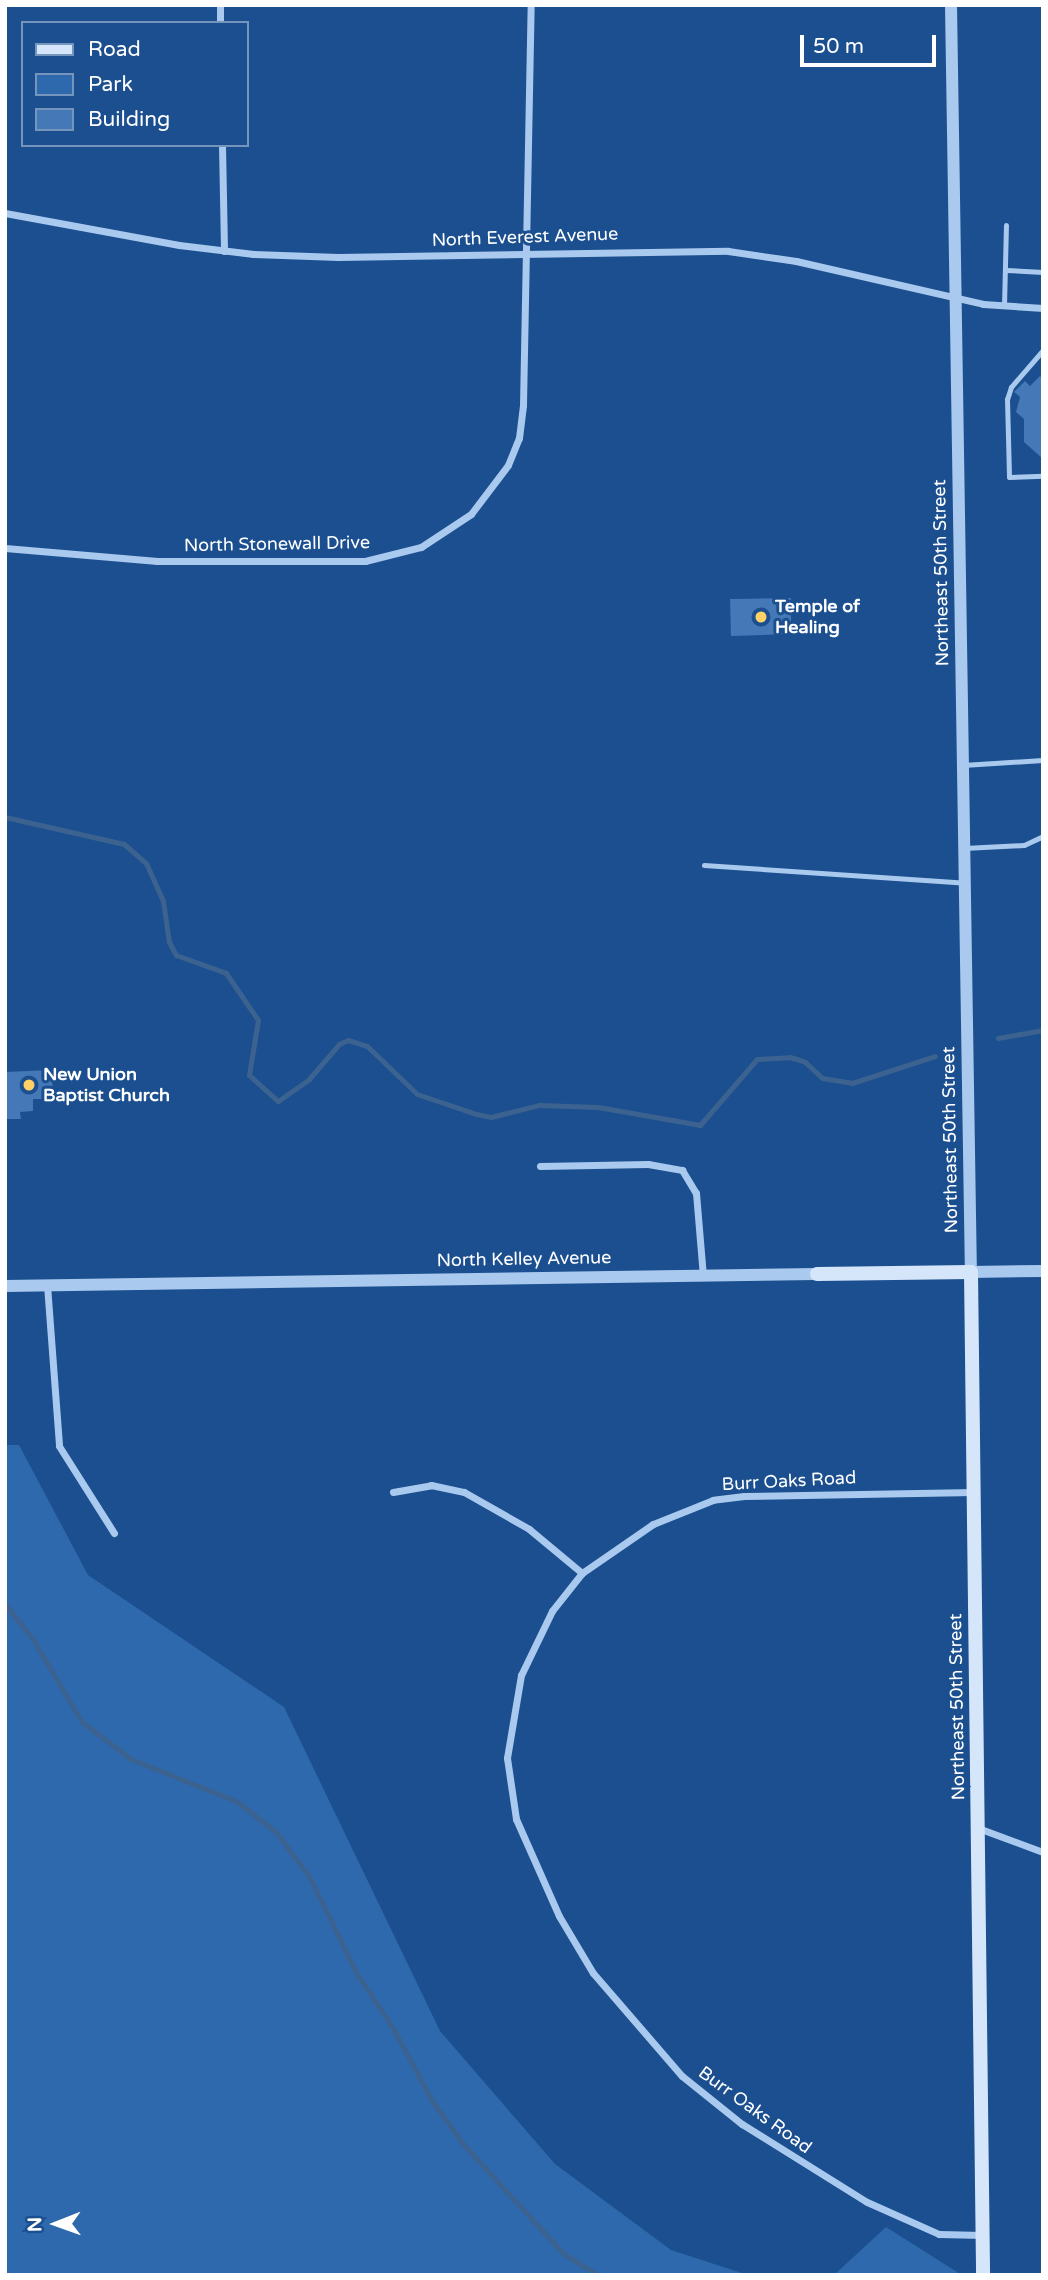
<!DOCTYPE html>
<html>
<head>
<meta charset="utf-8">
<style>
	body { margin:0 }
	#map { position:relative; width:1048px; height:2280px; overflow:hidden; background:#1b4f8f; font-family:"Varela Round",sans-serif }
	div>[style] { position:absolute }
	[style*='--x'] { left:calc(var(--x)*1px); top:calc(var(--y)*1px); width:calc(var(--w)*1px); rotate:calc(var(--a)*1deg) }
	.green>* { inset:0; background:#2e69ad }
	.stream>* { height:5px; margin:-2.5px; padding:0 2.5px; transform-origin:2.5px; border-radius:2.5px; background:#3c6290 }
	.building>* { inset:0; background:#4478b7 }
	.service>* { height:5px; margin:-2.5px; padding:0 2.5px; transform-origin:2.5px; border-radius:2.5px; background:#a9c9ee }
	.minor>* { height:7px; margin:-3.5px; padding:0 3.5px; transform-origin:3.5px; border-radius:3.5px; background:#a9c9ee }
	.tertiary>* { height:12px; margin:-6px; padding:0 6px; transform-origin:6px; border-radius:6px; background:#a9c9ee }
	.secondary>* { height:14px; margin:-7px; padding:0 7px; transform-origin:7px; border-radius:7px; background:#d6e6fa }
	.dots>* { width:19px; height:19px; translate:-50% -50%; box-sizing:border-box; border:4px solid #1b4f8f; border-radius:50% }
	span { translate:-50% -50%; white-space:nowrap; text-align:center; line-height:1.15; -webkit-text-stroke:6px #1b4f8f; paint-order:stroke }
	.street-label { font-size:18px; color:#fff }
	.poi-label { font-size:18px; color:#fff; font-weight:700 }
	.left { translate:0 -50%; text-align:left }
	.frame { position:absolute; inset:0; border:7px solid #fff; pointer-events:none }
	.legend { position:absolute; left:21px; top:21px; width:228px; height:126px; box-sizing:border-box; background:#1b4f8f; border:2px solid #7695bc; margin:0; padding:9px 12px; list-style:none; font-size:21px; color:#fff }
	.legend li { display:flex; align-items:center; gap:14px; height:35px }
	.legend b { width:35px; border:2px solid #7695bc }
	.north { position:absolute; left:21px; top:2189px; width:70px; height:70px; -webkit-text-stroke:5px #1b4f8f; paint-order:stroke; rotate:269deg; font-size:19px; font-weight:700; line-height:28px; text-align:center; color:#fff }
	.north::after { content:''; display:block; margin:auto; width:24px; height:32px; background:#fff; clip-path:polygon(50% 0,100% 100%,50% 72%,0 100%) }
	.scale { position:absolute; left:800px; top:35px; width:136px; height:32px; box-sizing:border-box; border:4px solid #fff; border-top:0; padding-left:9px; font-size:21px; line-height:24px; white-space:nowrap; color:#fff; -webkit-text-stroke:5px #1b4f8f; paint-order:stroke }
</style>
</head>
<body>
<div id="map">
	<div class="green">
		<i style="clip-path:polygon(5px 1445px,19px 1445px,88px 1575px,284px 1707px,440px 2031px,555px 2164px,671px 2250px,748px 2275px,5px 2275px)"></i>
		<i style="clip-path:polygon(886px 2227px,957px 2272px,957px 2275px,834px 2275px)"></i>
	</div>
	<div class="stream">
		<i style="--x:5;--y:817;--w:122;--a:12.8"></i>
		<i style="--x:124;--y:844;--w:29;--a:41"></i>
		<i style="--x:146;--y:863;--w:42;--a:65.9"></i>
		<i style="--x:163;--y:901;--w:41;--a:81.7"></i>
		<i style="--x:169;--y:942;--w:15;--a:62"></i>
		<i style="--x:176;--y:955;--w:53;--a:19.8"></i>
		<i style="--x:226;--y:973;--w:57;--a:55.8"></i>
		<i style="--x:258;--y:1020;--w:56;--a:99.3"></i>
		<i style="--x:249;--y:1075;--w:39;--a:42"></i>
		<i style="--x:278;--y:1101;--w:38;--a:-35"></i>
		<i style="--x:309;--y:1079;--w:46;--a:-49.4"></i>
		<i style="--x:339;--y:1044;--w:10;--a:-24"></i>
		<i style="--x:348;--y:1040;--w:20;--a:18"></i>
		<i style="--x:367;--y:1046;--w:69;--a:43.8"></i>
		<i style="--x:417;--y:1094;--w:62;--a:18.7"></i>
		<i style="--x:476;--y:1114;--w:15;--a:11"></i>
		<i style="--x:491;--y:1117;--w:49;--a:-14"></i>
		<i style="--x:539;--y:1105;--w:59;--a:1.9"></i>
		<i style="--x:598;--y:1107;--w:104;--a:10"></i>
		<i style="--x:700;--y:1125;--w:87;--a:-49.2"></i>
		<i style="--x:757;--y:1059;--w:33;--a:-3"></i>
		<i style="--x:790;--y:1057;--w:16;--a:18"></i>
		<i style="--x:805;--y:1062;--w:23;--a:43"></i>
		<i style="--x:822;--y:1078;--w:30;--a:9"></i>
		<i style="--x:852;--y:1083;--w:87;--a:-18"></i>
		<i style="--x:998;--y:1038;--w:46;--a:-10.1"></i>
		<i style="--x:5;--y:1604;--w:43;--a:51.5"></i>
		<i style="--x:32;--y:1638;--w:98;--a:59.2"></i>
		<i style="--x:82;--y:1722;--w:61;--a:37.1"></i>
		<i style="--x:131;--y:1759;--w:113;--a:21.8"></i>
		<i style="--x:236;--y:1801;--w:49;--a:37.6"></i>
		<i style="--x:275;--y:1831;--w:56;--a:52.9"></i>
		<i style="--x:309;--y:1876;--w:109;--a:63.9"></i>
		<i style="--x:357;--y:1974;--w:67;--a:56.5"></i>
		<i style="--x:394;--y:2030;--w:81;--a:61.8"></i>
		<i style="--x:432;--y:2101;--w:54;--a:54"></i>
		<i style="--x:464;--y:2145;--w:148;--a:47.5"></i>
		<i style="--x:564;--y:2254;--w:39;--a:32"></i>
	</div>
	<div class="building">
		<i style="clip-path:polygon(1040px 376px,1043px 379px,1043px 459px,1024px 442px,1024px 419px,1016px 412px,1020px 397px,1014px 392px,1025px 381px,1030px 386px)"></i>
		<i style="clip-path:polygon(791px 598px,791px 634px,731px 636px,730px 599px)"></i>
		<i style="clip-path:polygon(52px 1070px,53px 1099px,33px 1099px,33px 1111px,20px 1112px,21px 1119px,5px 1119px,5px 1072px)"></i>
	</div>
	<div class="service">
		<i style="--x:1006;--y:270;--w:37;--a:3"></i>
		<i style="--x:1004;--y:306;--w:81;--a:-88.6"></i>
		<i style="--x:1043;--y:350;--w:49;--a:130.9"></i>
		<i style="--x:1011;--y:387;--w:13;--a:108"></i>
		<i style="--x:1007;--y:399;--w:78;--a:88.5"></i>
		<i style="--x:1009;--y:477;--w:34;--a:-2"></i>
		<i style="--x:963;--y:765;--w:80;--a:-3.6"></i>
		<i style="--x:964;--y:848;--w:60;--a:-2.9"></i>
		<i style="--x:1024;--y:845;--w:21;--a:-25"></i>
		<i style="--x:704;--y:865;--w:262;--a:3.9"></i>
	</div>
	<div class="minor">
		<i style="--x:220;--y:5;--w:18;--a:90"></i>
		<i style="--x:222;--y:145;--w:106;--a:88.9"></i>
		<i style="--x:5;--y:213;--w:177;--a:10.4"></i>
		<i style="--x:179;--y:245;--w:75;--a:6.9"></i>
		<i style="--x:253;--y:254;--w:85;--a:2"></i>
		<i style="--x:338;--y:257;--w:390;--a:-0.9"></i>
		<i style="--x:728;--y:251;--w:69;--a:8.4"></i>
		<i style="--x:796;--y:261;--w:192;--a:12.9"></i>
		<i style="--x:983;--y:304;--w:60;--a:3.8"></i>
		<i style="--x:5;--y:548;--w:153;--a:4.9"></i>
		<i style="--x:157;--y:561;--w:208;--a:0"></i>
		<i style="--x:365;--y:561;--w:58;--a:-14"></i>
		<i style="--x:421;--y:547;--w:60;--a:-33.4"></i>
		<i style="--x:471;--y:514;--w:61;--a:-52.9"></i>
		<i style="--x:508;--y:465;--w:29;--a:-68"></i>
		<i style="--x:519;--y:438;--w:33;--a:-83"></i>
		<i style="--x:523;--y:405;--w:400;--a:-88.9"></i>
		<i style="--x:540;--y:1166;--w:108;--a:-1.1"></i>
		<i style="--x:648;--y:1164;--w:35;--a:10"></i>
		<i style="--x:682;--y:1170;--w:27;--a:59"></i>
		<i style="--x:696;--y:1193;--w:83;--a:85.2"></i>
		<i style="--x:47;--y:1285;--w:161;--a:85.7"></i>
		<i style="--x:59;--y:1446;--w:103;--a:57.7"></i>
		<i style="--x:393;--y:1492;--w:39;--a:-10"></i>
		<i style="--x:431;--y:1485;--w:34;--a:12"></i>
		<i style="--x:464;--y:1492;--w:75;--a:29.6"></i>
		<i style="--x:529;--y:1529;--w:69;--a:39.7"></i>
		<i style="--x:974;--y:1492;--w:230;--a:179"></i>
		<i style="--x:744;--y:1496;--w:31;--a:173"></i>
		<i style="--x:713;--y:1500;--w:65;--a:158.2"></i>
		<i style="--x:653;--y:1524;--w:86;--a:145.4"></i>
		<i style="--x:582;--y:1573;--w:48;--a:128.3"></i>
		<i style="--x:552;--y:1611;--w:71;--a:115.8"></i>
		<i style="--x:521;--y:1675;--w:84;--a:99.6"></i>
		<i style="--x:507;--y:1758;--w:62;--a:81.6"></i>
		<i style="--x:516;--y:1819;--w:106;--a:66.1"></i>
		<i style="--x:559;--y:1916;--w:66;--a:59.2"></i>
		<i style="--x:593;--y:1973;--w:136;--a:49.2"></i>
		<i style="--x:682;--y:2076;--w:77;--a:38.7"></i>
		<i style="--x:742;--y:2124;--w:147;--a:32"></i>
		<i style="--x:867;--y:2202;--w:79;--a:24"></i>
		<i style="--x:939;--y:2234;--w:44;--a:1.3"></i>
		<i style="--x:978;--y:1828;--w:69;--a:20.3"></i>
	</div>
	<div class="tertiary">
		<i style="--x:951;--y:5;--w:1267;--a:89.1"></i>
		<i style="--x:971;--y:1272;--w:72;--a:-0.8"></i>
		<i style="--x:5;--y:1286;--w:812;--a:-0.85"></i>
	</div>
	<div class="secondary">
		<i style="--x:817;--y:1274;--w:154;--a:-0.7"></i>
		<i style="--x:971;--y:1272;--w:1003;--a:89.31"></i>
	</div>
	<div class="dots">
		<i style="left:761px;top:617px;background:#ffd166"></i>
		<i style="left:29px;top:1085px;background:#ffd166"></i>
	</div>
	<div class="street-label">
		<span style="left:525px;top:237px;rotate:-2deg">North Everest Avenue</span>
		<span style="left:277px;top:544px;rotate:-1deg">North Stonewall Drive</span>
		<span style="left:941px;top:573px;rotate:-91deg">Northeast 50th Street</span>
		<span style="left:950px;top:1140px;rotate:-91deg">Northeast 50th Street</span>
		<span style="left:524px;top:1259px;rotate:-1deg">North Kelley Avenue</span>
		<span style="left:789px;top:1481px;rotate:-3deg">Burr Oaks Road</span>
		<span style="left:957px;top:1707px;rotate:-91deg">Northeast 50th Street</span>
		<span style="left:755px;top:2110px;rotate:36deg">Burr Oaks Road</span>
	</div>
	<div class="poi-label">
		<span class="left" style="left:775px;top:617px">Temple of<br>Healing</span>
		<span class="left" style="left:43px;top:1085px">New Union<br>Baptist Church</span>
	</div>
	<div class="frame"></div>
	<ul class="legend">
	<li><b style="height:9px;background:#d6e6fa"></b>Road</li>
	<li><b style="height:19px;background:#2e69ad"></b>Park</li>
	<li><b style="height:19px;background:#4478b7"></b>Building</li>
	</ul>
	<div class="north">N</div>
	<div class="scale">50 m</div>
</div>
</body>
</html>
